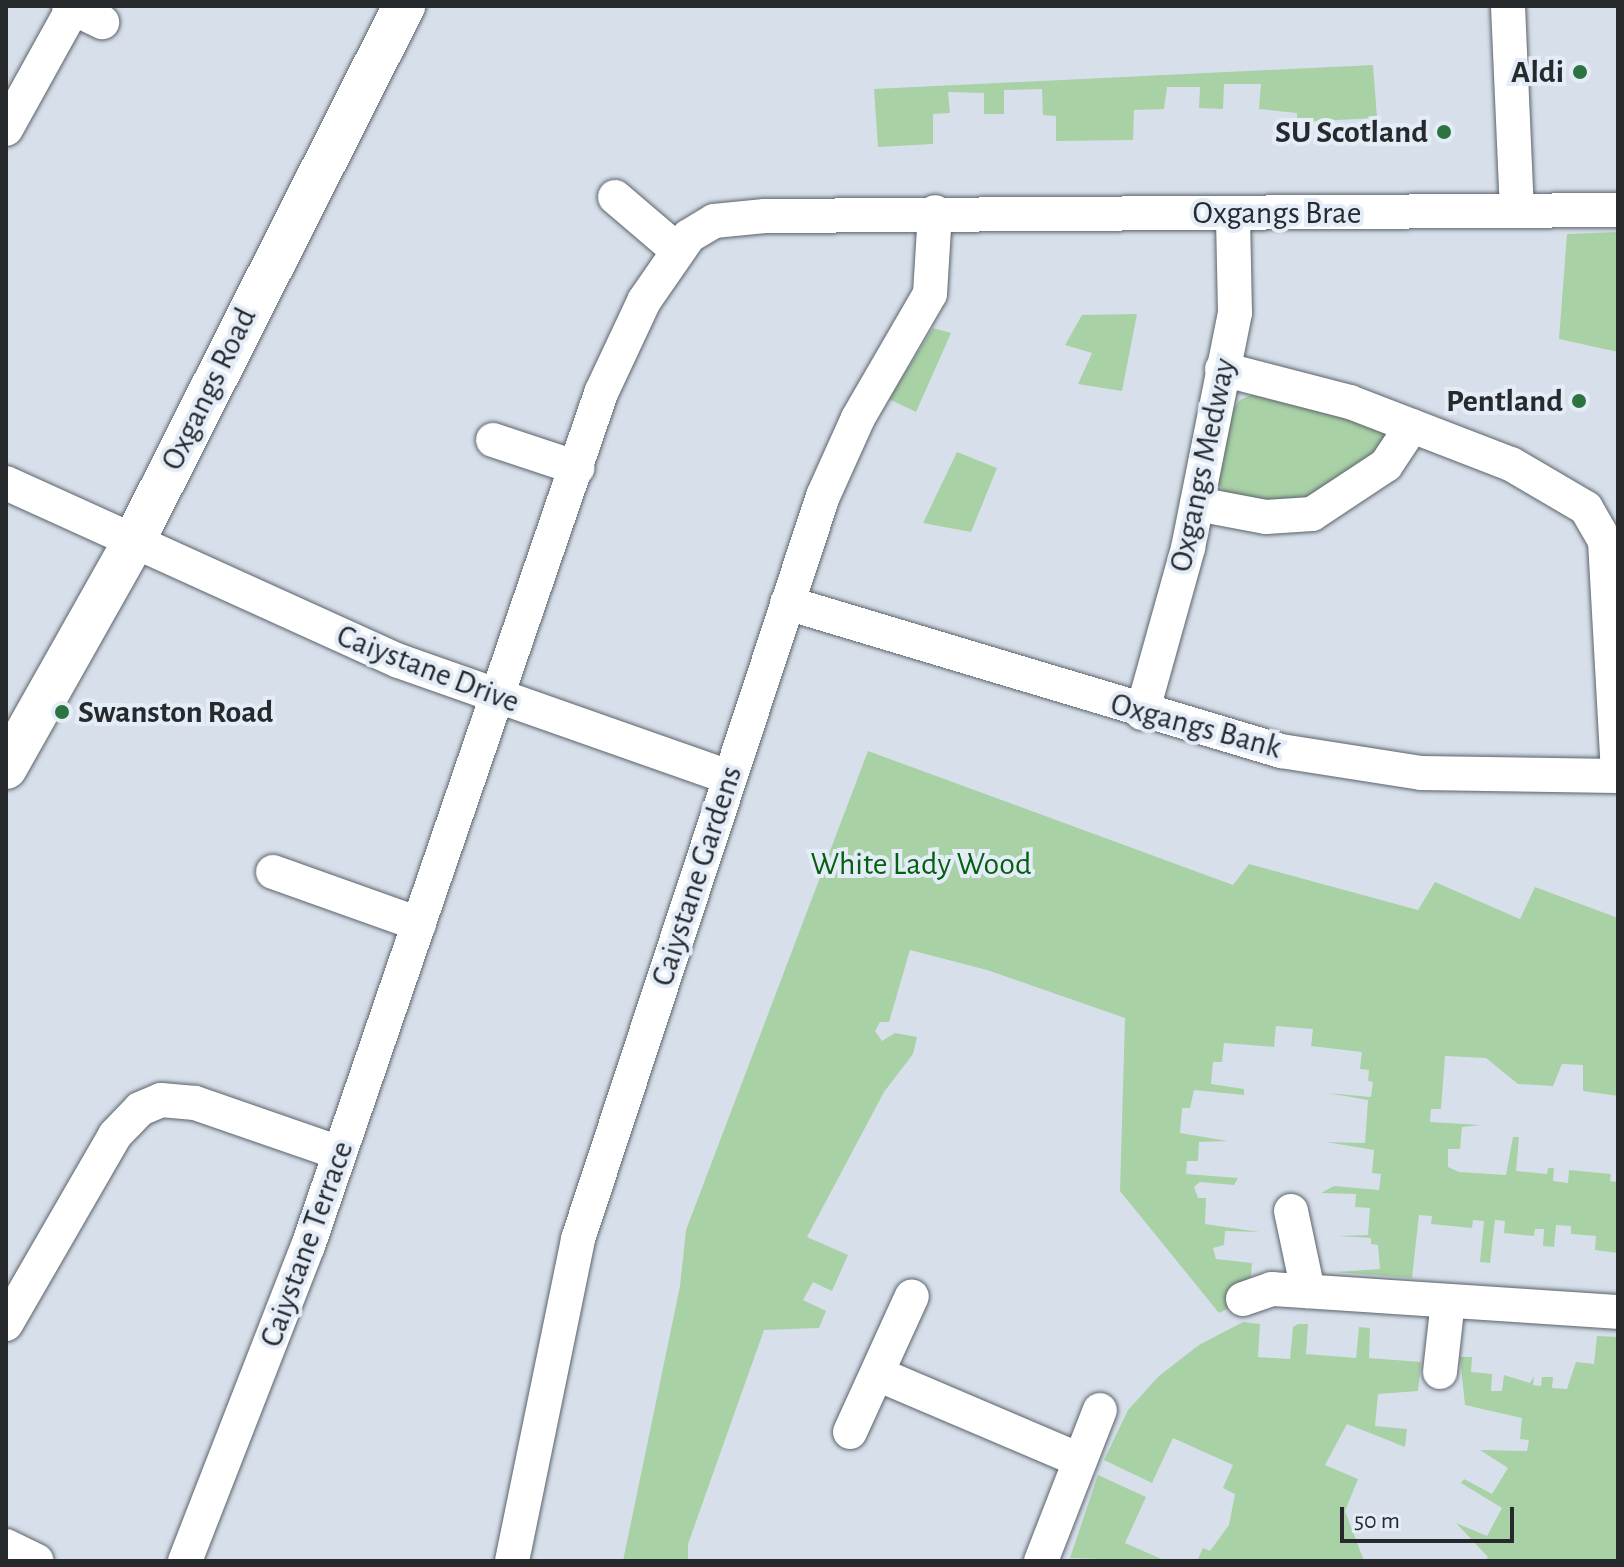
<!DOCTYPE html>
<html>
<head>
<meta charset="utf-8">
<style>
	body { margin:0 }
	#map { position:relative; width:1624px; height:1567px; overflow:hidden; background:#d7e0ea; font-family:"Alegreya Sans",sans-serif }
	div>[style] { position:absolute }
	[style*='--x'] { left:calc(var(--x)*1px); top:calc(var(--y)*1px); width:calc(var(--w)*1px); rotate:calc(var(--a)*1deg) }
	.green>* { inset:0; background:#a8d1a6 }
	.roads { filter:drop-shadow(0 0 2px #5b636b) drop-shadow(0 0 2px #5b636b) }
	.minor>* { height:34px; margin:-17px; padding:0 17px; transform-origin:17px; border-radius:17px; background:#fff }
	.major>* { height:42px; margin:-21px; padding:0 21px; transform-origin:21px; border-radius:21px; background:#fff }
	.dots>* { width:22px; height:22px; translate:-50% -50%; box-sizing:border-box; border:4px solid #e4edf7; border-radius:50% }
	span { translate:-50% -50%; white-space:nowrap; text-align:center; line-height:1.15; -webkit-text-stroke:8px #e4edf7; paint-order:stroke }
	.poi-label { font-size:32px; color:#262a2d; font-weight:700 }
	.right { translate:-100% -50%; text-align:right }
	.left { translate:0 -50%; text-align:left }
	.street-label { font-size:32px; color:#262a2d }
	.park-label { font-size:32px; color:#065f10 }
	.frame { position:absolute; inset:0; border:8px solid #262a2d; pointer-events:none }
	.scale { position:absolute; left:1340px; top:1507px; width:174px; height:36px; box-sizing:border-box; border:4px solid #262a2d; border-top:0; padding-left:10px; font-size:24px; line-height:28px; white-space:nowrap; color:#262a2d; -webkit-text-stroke:6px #e4edf7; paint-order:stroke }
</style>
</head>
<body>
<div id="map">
	<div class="green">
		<i style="clip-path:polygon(1373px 65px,1377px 118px,1297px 122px,1297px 113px,1259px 109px,1261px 84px,1224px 84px,1223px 109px,1199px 108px,1200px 87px,1167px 87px,1164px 109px,1134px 110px,1133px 140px,1056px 141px,1056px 116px,1043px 115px,1042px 89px,1004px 90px,1004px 114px,984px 114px,984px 93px,948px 92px,950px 113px,933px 114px,933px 144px,878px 147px,874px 89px)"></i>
		<i style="clip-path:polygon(1618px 232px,1618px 352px,1559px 339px,1567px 234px)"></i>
		<i style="clip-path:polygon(1137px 314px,1122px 391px,1078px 384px,1092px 353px,1065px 345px,1082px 315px)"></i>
		<i style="clip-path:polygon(933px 328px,951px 333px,916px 412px,889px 399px)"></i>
		<i style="clip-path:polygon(1256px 393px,1332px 407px,1386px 432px,1380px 452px,1289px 508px,1226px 495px,1216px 480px,1228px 415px,1240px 400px)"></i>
		<i style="clip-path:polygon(957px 452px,997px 468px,971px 532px,923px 523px)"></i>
		<i style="clip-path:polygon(868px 751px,1233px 885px,1249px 864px,1418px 910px,1435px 882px,1520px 919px,1535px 887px,1618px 918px,1618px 1096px,1583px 1091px,1583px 1065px,1562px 1064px,1553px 1086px,1518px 1084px,1486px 1058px,1445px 1056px,1441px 1109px,1431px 1109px,1430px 1122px,1481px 1125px,1462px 1127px,1460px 1149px,1448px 1149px,1448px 1167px,1459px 1172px,1506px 1175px,1513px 1137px,1519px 1137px,1516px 1171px,1547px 1174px,1548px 1168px,1554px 1168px,1553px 1181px,1568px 1183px,1569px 1170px,1611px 1174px,1610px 1181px,1618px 1182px,1618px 1253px,1595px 1250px,1596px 1236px,1571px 1234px,1571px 1226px,1556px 1225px,1554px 1247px,1543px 1246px,1544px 1229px,1535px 1229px,1534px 1236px,1504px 1233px,1505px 1221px,1495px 1220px,1490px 1263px,1480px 1262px,1484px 1221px,1473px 1220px,1472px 1228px,1431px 1224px,1432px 1216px,1419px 1215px,1412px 1278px,1335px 1272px,1380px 1269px,1378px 1245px,1371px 1244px,1371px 1238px,1338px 1236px,1368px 1235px,1370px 1208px,1355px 1207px,1356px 1194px,1321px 1193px,1334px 1186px,1379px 1190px,1381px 1174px,1372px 1173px,1374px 1150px,1326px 1142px,1365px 1143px,1368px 1100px,1327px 1093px,1371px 1097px,1373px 1082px,1368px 1081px,1369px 1070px,1360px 1069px,1362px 1052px,1311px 1046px,1313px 1029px,1276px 1026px,1274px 1047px,1224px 1043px,1222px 1062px,1213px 1062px,1211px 1084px,1244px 1089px,1244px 1095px,1194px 1090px,1190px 1108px,1182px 1108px,1180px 1133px,1228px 1141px,1199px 1142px,1198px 1161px,1187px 1161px,1186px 1174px,1238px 1178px,1234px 1185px,1200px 1182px,1194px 1187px,1198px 1198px,1206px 1198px,1205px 1224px,1260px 1232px,1225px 1231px,1224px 1245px,1213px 1248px,1216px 1259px,1252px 1263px,1251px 1277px,1226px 1292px,1233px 1306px,1219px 1313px,1120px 1191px,1125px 1018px,987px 970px,910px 950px,889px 1022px,880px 1022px,875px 1031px,882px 1041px,895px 1033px,917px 1037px,913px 1054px,884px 1092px,807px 1237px,848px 1255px,832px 1291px,813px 1282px,803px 1300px,826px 1311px,819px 1328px,764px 1330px,688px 1544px,688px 1561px,623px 1561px,680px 1286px,686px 1230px)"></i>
		<i style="clip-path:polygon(1243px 1322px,1260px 1324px,1258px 1357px,1290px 1359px,1293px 1327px,1298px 1324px,1308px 1324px,1306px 1354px,1356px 1358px,1359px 1327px,1370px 1328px,1369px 1358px,1421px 1362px,1418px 1391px,1378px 1394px,1375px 1426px,1407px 1429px,1405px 1447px,1347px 1424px,1325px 1465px,1358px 1479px,1345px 1511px,1364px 1561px,1197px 1561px,1203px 1548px,1210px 1551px,1229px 1525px,1235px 1494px,1223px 1488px,1233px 1465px,1173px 1438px,1152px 1483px,1104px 1460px,1128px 1410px,1159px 1376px,1199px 1345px)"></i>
		<i style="clip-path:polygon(1597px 1336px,1618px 1337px,1618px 1561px,1485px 1561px,1488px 1557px,1456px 1523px,1487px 1536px,1502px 1508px,1461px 1483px,1464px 1479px,1492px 1494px,1508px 1468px,1480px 1450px,1527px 1451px,1529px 1440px,1520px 1439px,1522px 1418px,1465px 1405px,1460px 1357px,1472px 1357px,1471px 1372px,1492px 1374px,1491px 1391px,1502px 1391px,1504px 1375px,1530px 1383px,1534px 1376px,1533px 1385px,1541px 1386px,1542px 1377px,1553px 1377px,1552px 1388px,1567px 1389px,1576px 1362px,1594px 1364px)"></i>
		<i style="clip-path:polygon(1098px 1475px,1146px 1497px,1125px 1543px,1166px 1561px,1070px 1558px)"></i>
	</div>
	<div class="roads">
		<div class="minor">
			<i style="--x:69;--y:6;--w:37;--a:26"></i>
			<i style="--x:1508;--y:6;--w:204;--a:87.5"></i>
			<i style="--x:6;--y:129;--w:138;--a:-61"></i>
			<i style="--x:615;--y:197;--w:82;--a:40.5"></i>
			<i style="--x:1222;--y:369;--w:132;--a:14.5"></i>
			<i style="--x:1350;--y:402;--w:173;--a:21.1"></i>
			<i style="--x:1511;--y:464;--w:87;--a:30.4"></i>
			<i style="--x:1586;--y:508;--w:38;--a:60"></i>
			<i style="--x:1605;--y:541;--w:231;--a:86.8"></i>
			<i style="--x:493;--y:440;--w:89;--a:18.4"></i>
			<i style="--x:6;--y:483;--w:431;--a:24.4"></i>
			<i style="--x:399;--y:661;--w:350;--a:19.4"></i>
			<i style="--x:1197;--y:504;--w:70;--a:10.7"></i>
			<i style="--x:1266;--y:517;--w:46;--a:-3.7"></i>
			<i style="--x:1312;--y:514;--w:89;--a:-33.5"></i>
			<i style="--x:1386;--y:465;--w:47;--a:-56.3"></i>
			<i style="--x:787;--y:603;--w:516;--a:16.68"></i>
			<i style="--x:1281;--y:751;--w:142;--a:8.9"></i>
			<i style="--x:1421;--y:773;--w:197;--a:0.9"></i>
			<i style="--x:1142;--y:713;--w:171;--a:-74.4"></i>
			<i style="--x:1188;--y:548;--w:240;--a:-78.7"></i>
			<i style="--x:1235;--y:313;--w:99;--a:-91.2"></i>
			<i style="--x:273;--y:872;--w:155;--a:19.6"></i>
			<i style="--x:1291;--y:1211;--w:82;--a:78"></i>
			<i style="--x:1243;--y:1299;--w:31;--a:-19"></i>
			<i style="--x:1272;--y:1289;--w:347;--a:3.8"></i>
			<i style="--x:6;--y:1324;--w:218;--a:-60"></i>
			<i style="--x:115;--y:1135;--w:36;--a:-46"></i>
			<i style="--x:140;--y:1109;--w:23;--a:-23"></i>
			<i style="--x:161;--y:1100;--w:34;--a:5"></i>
			<i style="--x:195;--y:1103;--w:152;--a:19.1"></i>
			<i style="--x:1440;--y:1372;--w:71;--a:-83.6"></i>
			<i style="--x:880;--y:1375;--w:214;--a:23.1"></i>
			<i style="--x:850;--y:1432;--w:149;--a:-65.5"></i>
			<i style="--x:6;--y:1546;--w:34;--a:26"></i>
			<i style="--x:185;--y:1561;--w:338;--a:-68.7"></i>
			<i style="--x:308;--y:1246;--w:902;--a:-71.04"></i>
			<i style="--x:601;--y:393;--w:102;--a:-64.9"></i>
			<i style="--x:644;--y:301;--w:79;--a:-55.3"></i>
			<i style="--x:689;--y:236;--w:29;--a:-31"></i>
			<i style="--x:714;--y:221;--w:51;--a:-5.6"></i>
			<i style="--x:765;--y:216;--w:853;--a:-0.4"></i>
			<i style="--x:512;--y:1561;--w:329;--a:-78.4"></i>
			<i style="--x:578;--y:1239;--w:782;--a:-71.75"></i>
			<i style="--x:823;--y:496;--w:85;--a:-65.8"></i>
			<i style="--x:858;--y:418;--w:143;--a:-59.9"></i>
			<i style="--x:930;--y:294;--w:82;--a:-86.5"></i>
			<i style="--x:1041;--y:1561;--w:162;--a:-68.7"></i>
		</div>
		<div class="major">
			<i style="--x:6;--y:768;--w:258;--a:-60.6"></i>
			<i style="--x:133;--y:543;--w:602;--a:-63.22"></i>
		</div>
	</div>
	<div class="dots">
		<i style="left:1580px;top:72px;background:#2b7441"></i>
		<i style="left:1444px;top:132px;background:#2b7441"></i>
		<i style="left:1579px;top:401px;background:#2b7441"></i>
		<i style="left:62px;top:712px;background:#2b7441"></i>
	</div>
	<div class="poi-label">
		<span class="right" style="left:1564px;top:72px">Aldi</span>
		<span class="right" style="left:1428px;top:132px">SU Scotland</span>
		<span class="right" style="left:1563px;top:401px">Pentland</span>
		<span class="left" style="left:78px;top:712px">Swanston Road</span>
	</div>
	<div class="street-label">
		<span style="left:1277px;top:213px">Oxgangs Brae</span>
		<span style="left:209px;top:389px;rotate:-64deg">Oxgangs Road</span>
		<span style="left:1203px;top:465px;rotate:-78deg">Oxgangs Medway</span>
		<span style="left:428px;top:669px;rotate:21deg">Caiystane Drive</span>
		<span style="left:1196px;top:726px;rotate:15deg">Oxgangs Bank</span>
		<span style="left:697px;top:876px;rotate:-72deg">Caiystane Gardens</span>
		<span style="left:307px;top:1244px;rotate:-70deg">Caiystane Terrace</span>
	</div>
	<div class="park-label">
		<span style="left:921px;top:864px">White Lady Wood</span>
	</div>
	<div class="frame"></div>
	<div class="scale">50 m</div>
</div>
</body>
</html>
